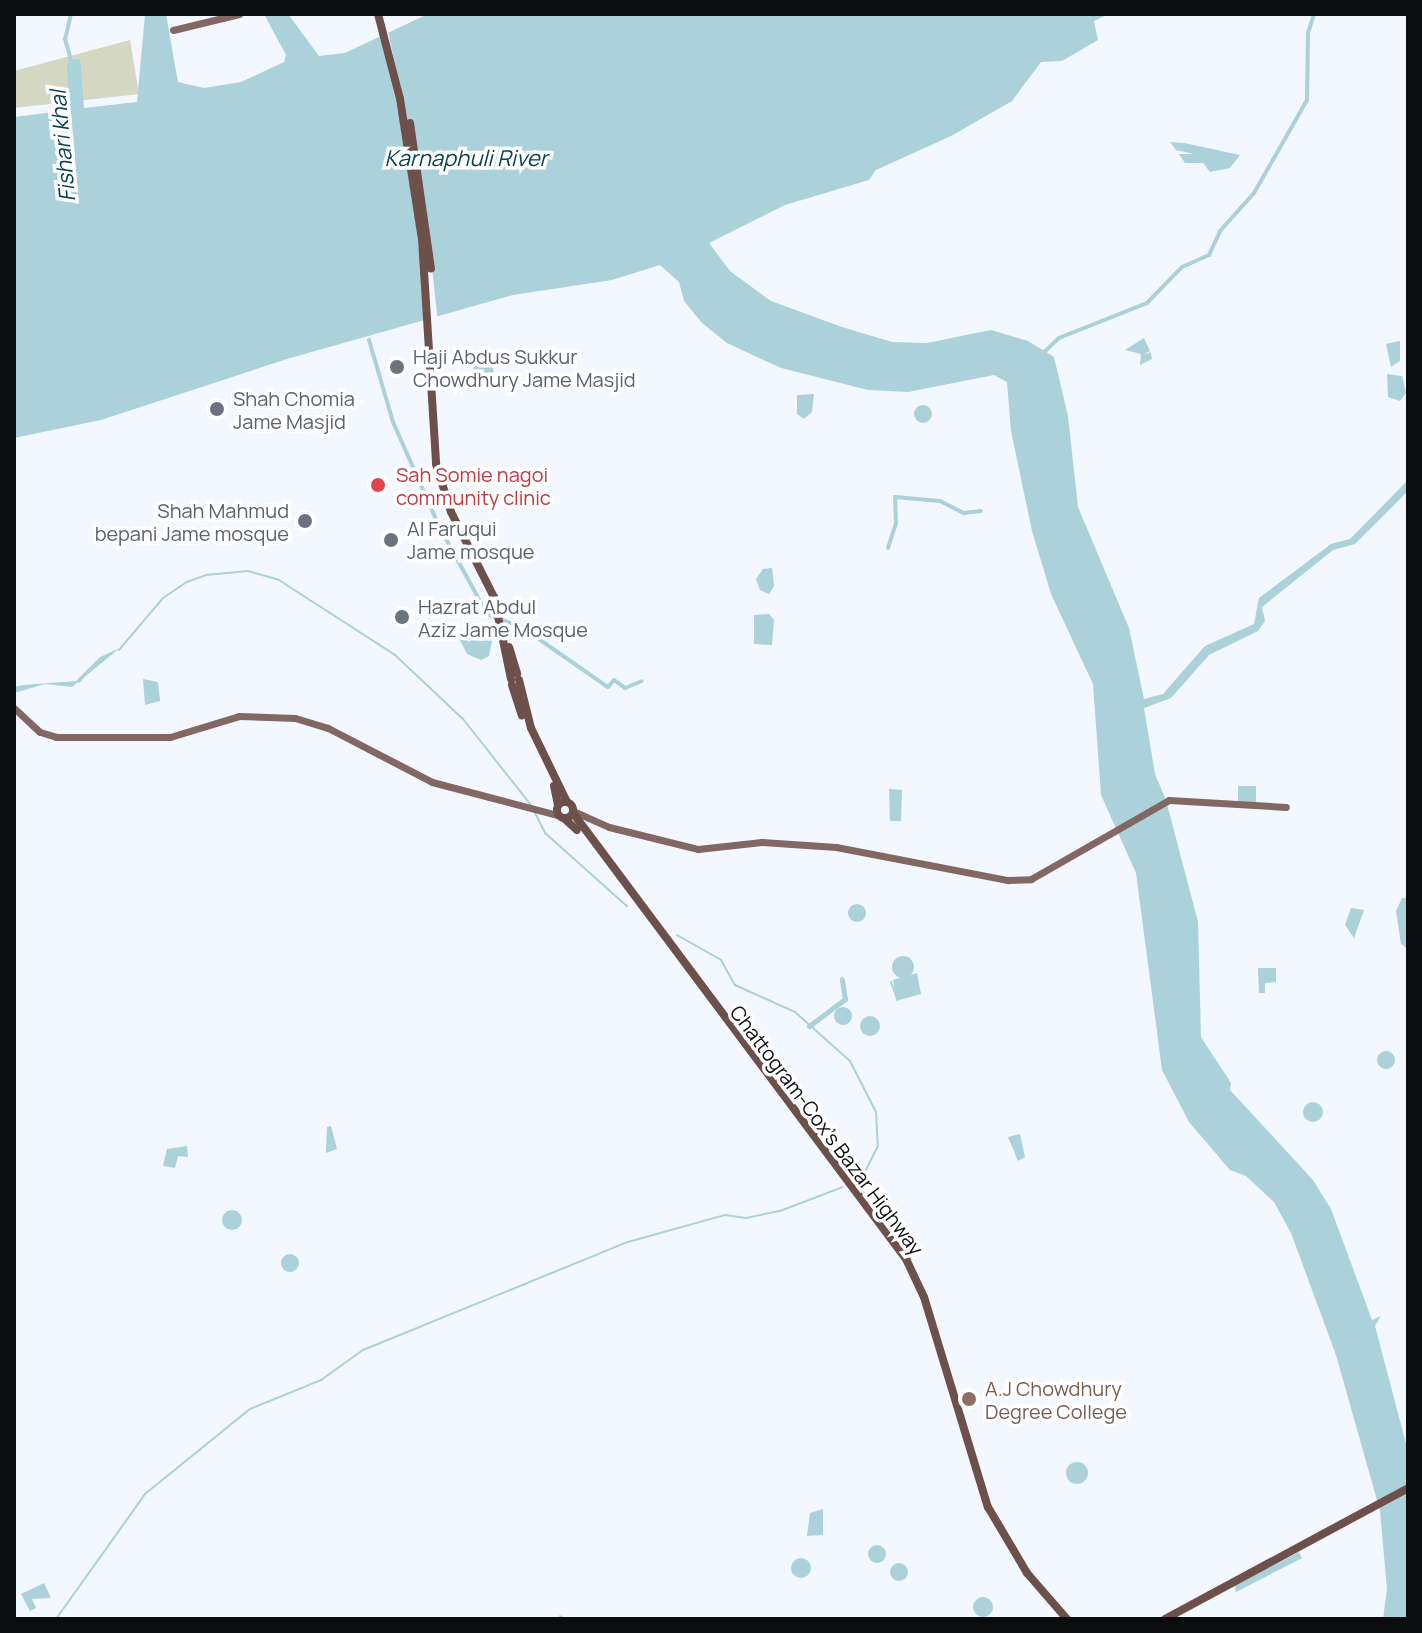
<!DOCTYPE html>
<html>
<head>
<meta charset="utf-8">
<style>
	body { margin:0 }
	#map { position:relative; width:1422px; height:1633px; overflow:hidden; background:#f3f7ff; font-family:Manrope,sans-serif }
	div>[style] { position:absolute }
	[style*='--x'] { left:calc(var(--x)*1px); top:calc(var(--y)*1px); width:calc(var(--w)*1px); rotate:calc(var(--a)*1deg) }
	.green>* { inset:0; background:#d4d7c1 }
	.water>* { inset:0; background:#abd1da }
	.round { border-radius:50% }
	.pier>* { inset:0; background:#f3f7ff }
	.stream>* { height:2px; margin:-1px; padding:0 1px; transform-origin:1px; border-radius:1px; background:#abd1da }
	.canal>* { height:4px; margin:-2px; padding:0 2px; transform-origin:2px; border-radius:2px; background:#abd1da }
	.river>* { height:5px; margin:-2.5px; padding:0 2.5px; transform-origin:2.5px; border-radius:2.5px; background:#abd1da }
	.major>* { height:7px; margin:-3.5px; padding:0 3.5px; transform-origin:3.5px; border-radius:3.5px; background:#826763 }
	.highway>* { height:8px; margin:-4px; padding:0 4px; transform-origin:4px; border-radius:4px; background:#6e504b }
	.highway>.ring { margin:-4px; padding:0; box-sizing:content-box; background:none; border:8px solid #6e504b; border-radius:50% }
	.dots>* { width:22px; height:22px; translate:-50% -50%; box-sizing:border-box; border:4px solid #fff; border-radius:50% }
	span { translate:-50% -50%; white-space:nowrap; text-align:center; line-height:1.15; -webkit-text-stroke:7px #fff; paint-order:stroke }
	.worship-label { font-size:20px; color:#5b616d }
	.left { translate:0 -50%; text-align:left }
	.right { translate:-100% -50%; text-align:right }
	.health-label { font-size:20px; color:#be3a42 }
	.street-label { font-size:20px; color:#0a0c0e }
	.education-label { font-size:20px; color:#785e54 }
	.water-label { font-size:22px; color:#08424d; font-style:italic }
	.frame { position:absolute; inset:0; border:16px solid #0a0c0e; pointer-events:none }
</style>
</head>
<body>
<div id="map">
	<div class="green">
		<i style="clip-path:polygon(130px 40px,139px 94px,14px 108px,14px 71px)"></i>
	</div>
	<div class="water">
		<i style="clip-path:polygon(145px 14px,166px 14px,178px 82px,204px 88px,241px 82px,284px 62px,286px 55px,264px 14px,288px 14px,319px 56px,345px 53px,428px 14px,1109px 14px,1094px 21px,1098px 40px,1062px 61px,1041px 62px,1012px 101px,951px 136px,876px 170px,869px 180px,785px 205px,709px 243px,730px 271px,771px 301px,842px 327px,892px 342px,927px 343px,991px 330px,1028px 341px,1054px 357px,1068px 416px,1078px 507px,1129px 628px,1144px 699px,1163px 694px,1205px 646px,1254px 624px,1259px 598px,1331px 544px,1350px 539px,1408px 480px,1408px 491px,1355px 544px,1333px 550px,1262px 607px,1265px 621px,1258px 631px,1209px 655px,1171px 698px,1144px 708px,1155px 774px,1166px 800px,1198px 922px,1201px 1037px,1231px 1083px,1230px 1090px,1313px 1180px,1331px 1209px,1372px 1320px,1381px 1316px,1375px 1326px,1408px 1451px,1408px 1619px,1383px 1619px,1387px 1589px,1380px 1511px,1336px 1355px,1291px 1233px,1274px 1202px,1246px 1176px,1230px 1170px,1189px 1122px,1162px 1070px,1136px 873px,1101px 795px,1093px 684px,1051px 594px,1032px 531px,1011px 431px,1007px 382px,994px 375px,908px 392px,868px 390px,781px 368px,727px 343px,702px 323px,684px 301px,679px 282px,660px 265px,612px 280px,513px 295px,287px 359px,101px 420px,14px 438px,14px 117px,69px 110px,67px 64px,75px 59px,80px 59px,84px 108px,137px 102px)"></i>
		<i style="clip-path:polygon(1170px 142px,1184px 143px,1240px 155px,1230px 168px,1210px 172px,1203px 163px,1185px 163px,1179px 154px,1194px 154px,1176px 150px)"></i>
		<i style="clip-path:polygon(1144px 338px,1150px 351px,1143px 355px,1151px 352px,1152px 359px,1140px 365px,1141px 354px,1125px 350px)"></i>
		<i style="clip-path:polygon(1400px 341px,1400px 361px,1391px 367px,1386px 344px)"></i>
		<i style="clip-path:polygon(481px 352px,498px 352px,497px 362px,492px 361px,495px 380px,475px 381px,473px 362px,485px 359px,479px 356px)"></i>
		<i style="clip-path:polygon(1387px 374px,1402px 376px,1406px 393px,1400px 401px,1388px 397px)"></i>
		<i style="clip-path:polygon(814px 394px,812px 412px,804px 419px,797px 414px,797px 395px)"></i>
		<i class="round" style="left:914px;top:405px;width:18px;height:18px"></i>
		<i style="clip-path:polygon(772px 568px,774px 586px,769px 594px,760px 590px,756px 579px,763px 569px)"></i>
		<i style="clip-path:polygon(769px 614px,774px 620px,772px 645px,754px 644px,754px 615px)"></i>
		<i style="clip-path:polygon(487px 633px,493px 635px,489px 656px,481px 660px,467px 654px,459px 638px,465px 636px,468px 642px)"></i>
		<i style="clip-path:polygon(120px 648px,72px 687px,45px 684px,14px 693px,14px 687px,23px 685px,76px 681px,100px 657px)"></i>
		<i style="clip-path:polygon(143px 679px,158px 682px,160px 701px,145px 705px)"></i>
		<i style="clip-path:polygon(1238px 786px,1256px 786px,1256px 805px,1238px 804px)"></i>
		<i style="clip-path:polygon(889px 789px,902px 790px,901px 821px,890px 821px)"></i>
		<i style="clip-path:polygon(1402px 898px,1408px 898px,1408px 949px,1401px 944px,1396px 911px)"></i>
		<i class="round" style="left:848px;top:904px;width:18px;height:18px"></i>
		<i style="clip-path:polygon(1351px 908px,1364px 910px,1354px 938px,1345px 925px)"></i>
		<i class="round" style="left:892px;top:956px;width:22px;height:22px"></i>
		<i style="clip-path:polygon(1258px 968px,1276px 968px,1276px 982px,1265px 983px,1265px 993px,1259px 993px)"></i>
		<i style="clip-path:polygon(917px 973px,921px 994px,896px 1001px,893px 980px)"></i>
		<i class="round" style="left:834px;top:1007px;width:18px;height:18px"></i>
		<i class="round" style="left:860px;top:1016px;width:20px;height:20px"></i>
		<i class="round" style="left:1377px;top:1051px;width:18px;height:18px"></i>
		<i class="round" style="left:1303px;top:1102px;width:20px;height:20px"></i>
		<i style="clip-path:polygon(331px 1126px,337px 1149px,326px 1153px,327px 1127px)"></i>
		<i style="clip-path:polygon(1020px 1134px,1025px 1157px,1018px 1161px,1008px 1137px)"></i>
		<i style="clip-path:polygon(187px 1146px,188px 1157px,178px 1156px,175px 1168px,163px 1166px,167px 1149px)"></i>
		<i class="round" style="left:222px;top:1210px;width:20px;height:20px"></i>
		<i class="round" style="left:281px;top:1254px;width:18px;height:18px"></i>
		<i class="round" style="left:1066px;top:1462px;width:22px;height:22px"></i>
		<i style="clip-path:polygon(823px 1509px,823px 1535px,807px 1536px,810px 1513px)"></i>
		<i class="round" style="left:868px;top:1545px;width:18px;height:18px"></i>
		<i style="clip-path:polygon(1299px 1552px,1302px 1558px,1236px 1592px,1235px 1585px)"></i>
		<i class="round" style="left:791px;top:1558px;width:20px;height:20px"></i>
		<i class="round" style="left:890px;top:1563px;width:18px;height:18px"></i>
		<i style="clip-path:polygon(44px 1583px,51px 1598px,32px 1599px,36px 1608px,30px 1611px,21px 1594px)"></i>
		<i class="round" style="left:973px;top:1597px;width:20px;height:20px"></i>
	</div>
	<div class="pier">
		<i style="clip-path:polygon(388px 31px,426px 211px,438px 323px,429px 326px,411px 164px,380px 34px)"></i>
	</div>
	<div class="stream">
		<i style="--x:119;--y:650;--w:68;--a:-49.8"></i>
		<i style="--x:163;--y:598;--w:29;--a:-34"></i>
		<i style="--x:187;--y:582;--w:20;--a:-20"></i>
		<i style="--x:206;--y:575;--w:42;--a:-5.4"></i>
		<i style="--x:248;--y:571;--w:32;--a:16"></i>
		<i style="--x:279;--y:580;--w:138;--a:32.9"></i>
		<i style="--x:395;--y:655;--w:93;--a:43.3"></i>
		<i style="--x:463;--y:719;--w:110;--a:51.7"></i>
		<i style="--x:79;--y:682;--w:17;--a:-50"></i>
		<i style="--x:534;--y:811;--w:25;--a:63"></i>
		<i style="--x:545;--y:833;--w:110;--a:41.7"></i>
		<i style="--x:677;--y:935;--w:51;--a:29.6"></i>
		<i style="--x:721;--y:960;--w:29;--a:61"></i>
		<i style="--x:735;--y:985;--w:66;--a:24.2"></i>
		<i style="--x:795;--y:1012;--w:74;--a:41.7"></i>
		<i style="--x:850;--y:1061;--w:57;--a:63"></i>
		<i style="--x:876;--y:1112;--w:34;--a:87"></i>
		<i style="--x:878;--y:1146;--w:30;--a:117"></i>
		<i style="--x:864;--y:1173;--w:14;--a:150"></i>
		<i style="--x:891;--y:982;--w:15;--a:70"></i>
		<i style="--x:560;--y:1616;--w:5;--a:37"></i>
		<i style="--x:56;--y:1619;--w:153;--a:-54.5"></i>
		<i style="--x:145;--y:1494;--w:135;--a:-39"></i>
		<i style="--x:250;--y:1409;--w:77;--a:-22.2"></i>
		<i style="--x:321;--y:1380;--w:52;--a:-35.5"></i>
		<i style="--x:363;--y:1350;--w:286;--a:-22.2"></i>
		<i style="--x:628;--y:1242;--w:101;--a:-15.6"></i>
		<i style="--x:725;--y:1215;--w:21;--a:8"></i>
		<i style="--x:746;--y:1218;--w:35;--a:-12"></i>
		<i style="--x:780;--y:1211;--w:67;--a:-20.9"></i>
	</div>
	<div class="canal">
		<i style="--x:71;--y:14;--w:26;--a:103"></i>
		<i style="--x:65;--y:39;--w:26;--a:74"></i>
		<i style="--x:369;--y:340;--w:85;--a:73.7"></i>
		<i style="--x:393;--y:422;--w:116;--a:66.1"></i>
		<i style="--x:440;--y:528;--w:98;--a:61.3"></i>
		<i style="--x:487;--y:614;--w:39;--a:21"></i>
		<i style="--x:523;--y:628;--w:103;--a:34.8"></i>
		<i style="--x:608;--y:687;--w:9;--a:-49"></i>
		<i style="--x:614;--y:680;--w:14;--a:36"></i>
		<i style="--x:625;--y:688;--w:18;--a:-22"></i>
		<i style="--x:1042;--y:354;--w:23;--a:-43"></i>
		<i style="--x:1059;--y:338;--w:95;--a:-21.7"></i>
		<i style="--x:1147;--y:303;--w:50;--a:-45.8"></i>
		<i style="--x:1182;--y:267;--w:30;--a:-24"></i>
		<i style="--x:1209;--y:255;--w:26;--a:-65"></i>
		<i style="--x:1220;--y:231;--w:51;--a:-48.2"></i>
		<i style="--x:1254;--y:193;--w:107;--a:-60.3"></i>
		<i style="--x:1307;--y:100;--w:67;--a:-89.1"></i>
		<i style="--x:1308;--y:33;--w:20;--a:-72"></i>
		<i style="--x:888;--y:548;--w:25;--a:-72"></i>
		<i style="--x:896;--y:524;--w:27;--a:-92"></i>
		<i style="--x:895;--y:497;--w:45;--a:5.1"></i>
		<i style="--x:940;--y:501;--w:27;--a:27"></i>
		<i style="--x:964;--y:513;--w:17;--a:-7"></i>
	</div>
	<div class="river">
		<i style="--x:809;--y:1026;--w:45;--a:-36.9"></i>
		<i style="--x:845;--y:999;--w:20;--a:-99"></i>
	</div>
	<div class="major">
		<i style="--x:173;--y:30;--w:68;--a:-13.6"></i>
		<i style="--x:14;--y:708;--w:35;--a:43"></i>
		<i style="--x:40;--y:732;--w:17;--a:17"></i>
		<i style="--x:56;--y:737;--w:114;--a:0"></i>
		<i style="--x:170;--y:737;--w:72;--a:-16.9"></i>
		<i style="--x:239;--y:716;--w:56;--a:2"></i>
		<i style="--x:295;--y:718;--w:34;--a:17"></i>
		<i style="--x:328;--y:728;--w:117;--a:27.4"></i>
		<i style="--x:432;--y:782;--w:129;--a:14.8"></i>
		<i style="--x:573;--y:811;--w:39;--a:24"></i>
		<i style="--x:609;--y:827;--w:92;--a:13.9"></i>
		<i style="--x:698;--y:849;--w:64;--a:-6.2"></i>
		<i style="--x:762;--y:842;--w:74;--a:3.9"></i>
		<i style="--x:836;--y:847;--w:175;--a:10.9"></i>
		<i style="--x:1008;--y:880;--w:23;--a:-2"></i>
		<i style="--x:1031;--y:879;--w:159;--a:-29.8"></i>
		<i style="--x:1169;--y:800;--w:117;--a:3.4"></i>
	</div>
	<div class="highway">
		<i style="--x:378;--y:14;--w:88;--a:75.5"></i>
		<i style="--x:400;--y:99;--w:142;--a:81.1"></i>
		<i style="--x:422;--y:239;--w:225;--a:86.4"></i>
		<i style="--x:436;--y:464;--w:50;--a:72.6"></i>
		<i style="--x:451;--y:512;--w:95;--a:63.2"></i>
		<i style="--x:494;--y:597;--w:84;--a:78.3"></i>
		<i style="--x:410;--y:123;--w:147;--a:81.8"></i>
		<i style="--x:509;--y:647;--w:28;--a:73"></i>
		<i style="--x:519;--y:680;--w:49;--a:76"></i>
		<i style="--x:531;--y:728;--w:82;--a:64.1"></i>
		<i style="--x:512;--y:685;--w:32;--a:72"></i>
		<i style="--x:554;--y:786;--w:19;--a:78"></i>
		<i class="ring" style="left:557px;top:802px;width:8px;height:8px"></i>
		<i style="--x:573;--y:813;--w:557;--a:53.25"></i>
		<i style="--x:906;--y:1259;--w:42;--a:64.7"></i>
		<i style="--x:924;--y:1297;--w:220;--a:73.1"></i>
		<i style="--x:988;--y:1507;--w:77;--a:59.4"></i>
		<i style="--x:1027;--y:1573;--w:61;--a:49"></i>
		<i style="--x:565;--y:819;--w:16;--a:43"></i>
		<i style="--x:1165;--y:1619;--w:276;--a:-28.3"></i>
	</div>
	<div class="dots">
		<i style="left:397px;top:367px;background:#6b7280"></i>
		<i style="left:217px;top:409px;background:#6b7280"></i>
		<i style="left:378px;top:485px;background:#e0444e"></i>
		<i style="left:305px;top:521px;background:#6b7280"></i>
		<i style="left:391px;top:540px;background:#6b7280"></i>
		<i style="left:402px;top:617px;background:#6b7280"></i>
		<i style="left:969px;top:1399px;background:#8d6e63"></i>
	</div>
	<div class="worship-label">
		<span class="left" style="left:413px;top:368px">Haji Abdus Sukkur<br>Chowdhury Jame Masjid</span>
		<span class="left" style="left:233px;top:410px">Shah Chomia<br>Jame Masjid</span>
		<span class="right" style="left:289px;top:522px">Shah Mahmud<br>bepani Jame mosque</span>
		<span class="left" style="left:407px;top:540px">Al Faruqui<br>Jame mosque</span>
		<span class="left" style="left:418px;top:618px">Hazrat Abdul<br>Aziz Jame Mosque</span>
	</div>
	<div class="health-label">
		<span class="left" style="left:396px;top:486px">Sah Somie nagoi<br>community clinic</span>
	</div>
	<div class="street-label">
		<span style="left:827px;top:1130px;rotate:53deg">Chattogram-Cox's Bazar Highway</span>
	</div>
	<div class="education-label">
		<span class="left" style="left:985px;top:1400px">A.J Chowdhury<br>Degree College</span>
	</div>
	<div class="water-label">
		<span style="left:63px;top:146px;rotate:-95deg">Fishari khal</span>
		<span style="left:466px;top:159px">Karnaphuli River</span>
	</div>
	<div class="frame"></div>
</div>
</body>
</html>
